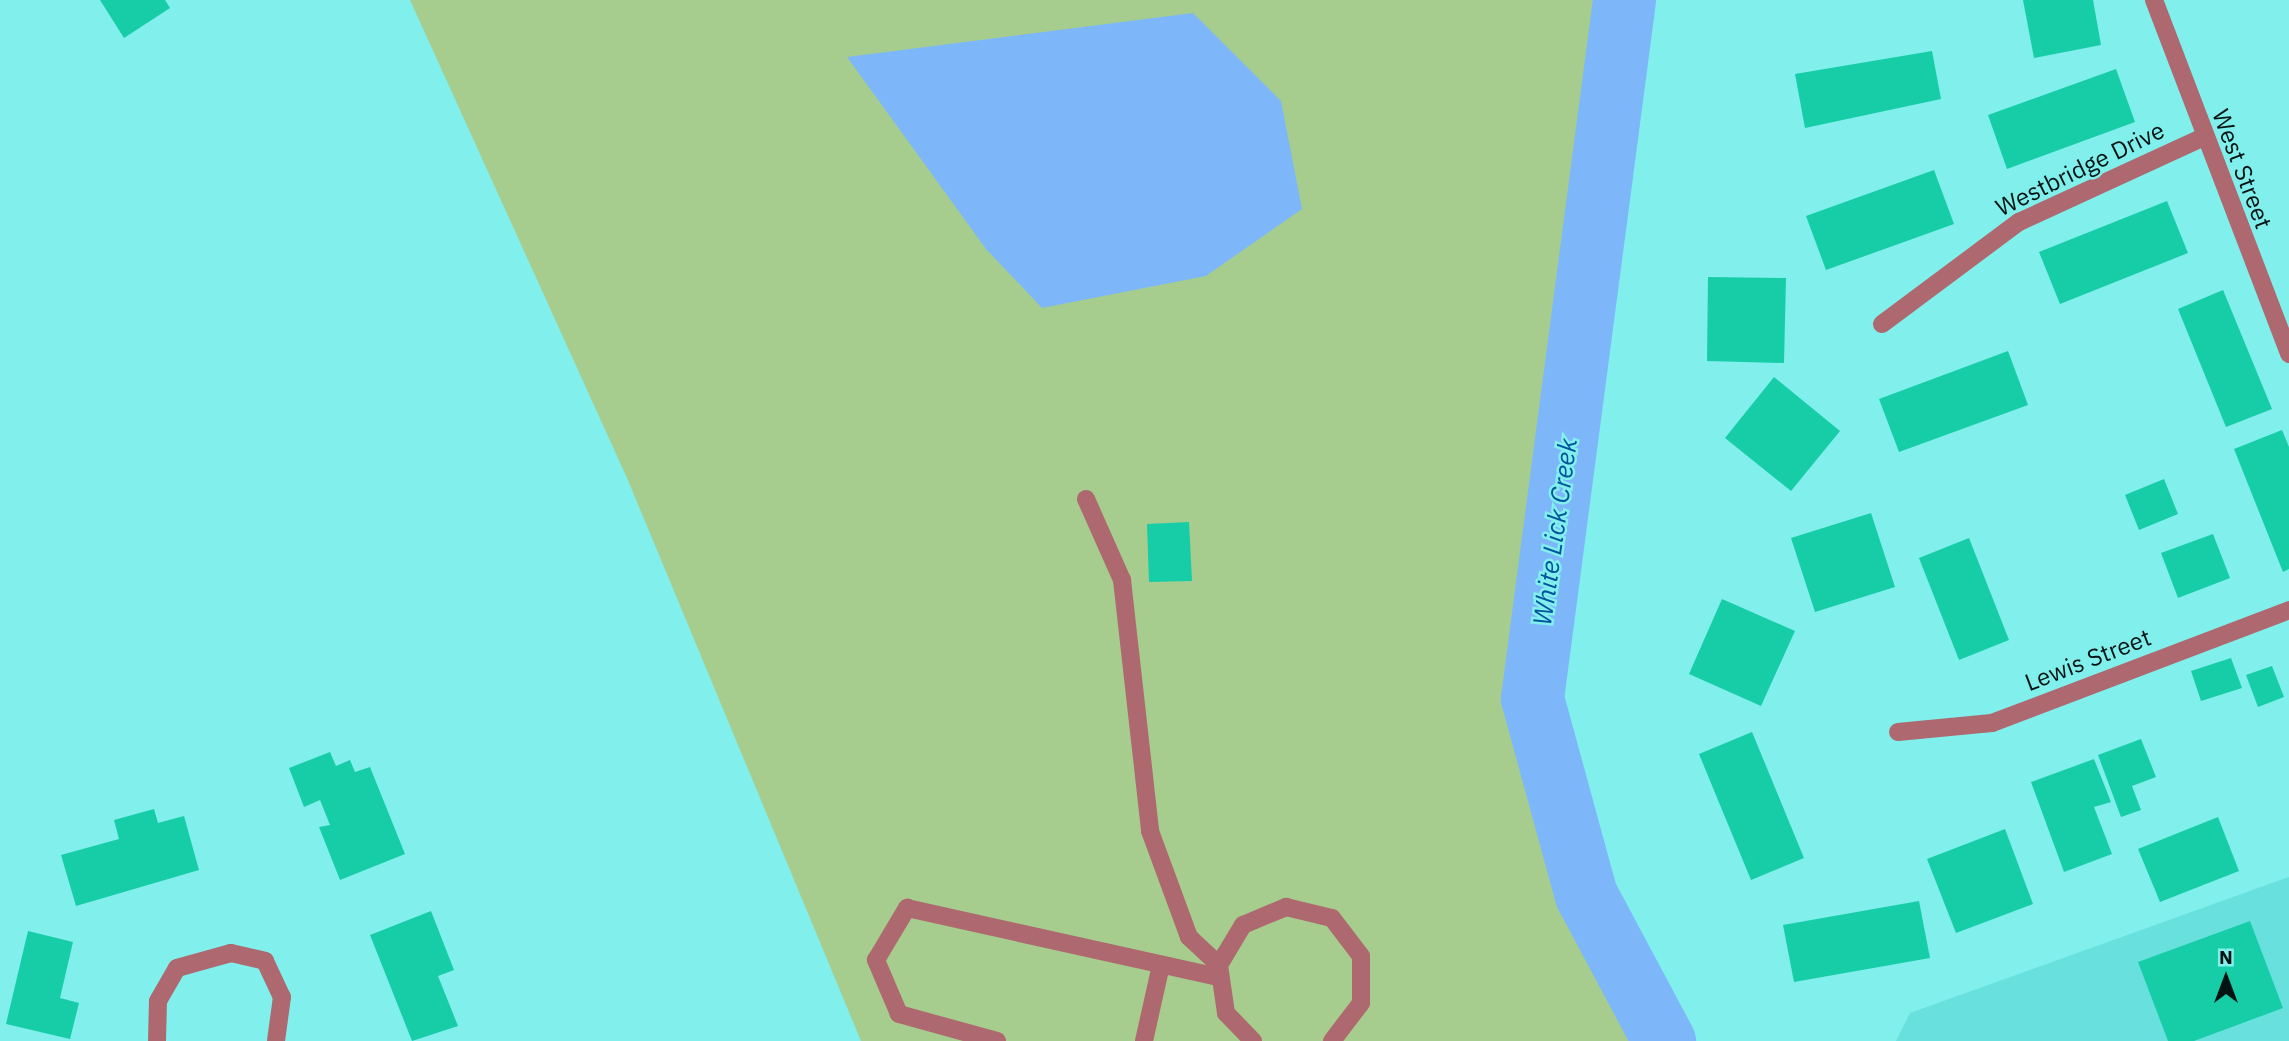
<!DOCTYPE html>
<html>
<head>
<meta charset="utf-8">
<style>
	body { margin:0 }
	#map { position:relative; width:2289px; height:1041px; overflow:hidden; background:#81efec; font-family:"IBM Plex Sans",sans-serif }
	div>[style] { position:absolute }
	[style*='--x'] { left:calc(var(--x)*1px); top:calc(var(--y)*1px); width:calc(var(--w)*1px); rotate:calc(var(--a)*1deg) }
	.built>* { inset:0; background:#68e1de }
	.green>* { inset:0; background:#a7cd8e }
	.water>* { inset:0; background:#7db7fa }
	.river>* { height:63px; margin:-31.5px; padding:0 31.5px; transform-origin:31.5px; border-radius:31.5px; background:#7db7fa }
	.building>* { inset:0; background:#16cda8 }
	.minor>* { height:18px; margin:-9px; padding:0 9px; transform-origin:9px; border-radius:9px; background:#ae686f }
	span { translate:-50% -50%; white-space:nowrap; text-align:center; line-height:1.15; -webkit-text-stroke:5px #81efec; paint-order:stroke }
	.street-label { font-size:24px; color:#001413 }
	.water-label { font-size:26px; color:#00539c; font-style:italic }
	.north { position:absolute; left:2191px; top:943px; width:70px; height:70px; -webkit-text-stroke:5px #81efec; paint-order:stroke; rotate:0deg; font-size:19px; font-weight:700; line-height:28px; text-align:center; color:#001413 }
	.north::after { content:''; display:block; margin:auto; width:24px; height:32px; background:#001413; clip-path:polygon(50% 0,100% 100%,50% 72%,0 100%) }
</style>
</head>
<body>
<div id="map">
	<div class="built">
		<i style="clip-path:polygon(2289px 877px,2289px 1041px,1896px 1041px,1910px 1013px)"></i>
	</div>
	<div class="green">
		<i style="clip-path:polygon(410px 0,1624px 0,1532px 698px,1586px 895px,1664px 1041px,861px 1041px,627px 478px)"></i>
	</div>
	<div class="water">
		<i style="clip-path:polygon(1193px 13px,1281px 101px,1302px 209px,1206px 276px,1042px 308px,986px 249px,847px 57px)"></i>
	</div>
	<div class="river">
		<i style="--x:1624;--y:0;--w:704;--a:97.51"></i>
		<i style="--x:1532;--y:698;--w:204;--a:74.7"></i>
		<i style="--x:1586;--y:895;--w:166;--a:61.9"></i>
	</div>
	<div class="building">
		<i style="clip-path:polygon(100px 0,165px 0,170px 8px,124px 38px)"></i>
		<i style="clip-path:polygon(2023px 0,2093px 0,2101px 45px,2034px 58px)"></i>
		<i style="clip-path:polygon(1932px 51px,1941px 99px,1805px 128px,1795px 74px)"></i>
		<i style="clip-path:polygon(2116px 69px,2135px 122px,2007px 169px,1988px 115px)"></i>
		<i style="clip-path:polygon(1934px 170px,1954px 224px,1826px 270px,1806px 216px)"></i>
		<i style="clip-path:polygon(2167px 201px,2188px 253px,2060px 304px,2039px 252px)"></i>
		<i style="clip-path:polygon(1708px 277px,1786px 278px,1784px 363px,1707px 361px)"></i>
		<i style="clip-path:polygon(2223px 290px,2272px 409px,2226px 427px,2178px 309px)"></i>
		<i style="clip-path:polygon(2008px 351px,2028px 405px,1899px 452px,1879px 399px)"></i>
		<i style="clip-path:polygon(1774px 377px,1840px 431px,1791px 491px,1725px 438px)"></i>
		<i style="clip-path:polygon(2282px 430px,2289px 447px,2289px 569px,2283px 572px,2234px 449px)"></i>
		<i style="clip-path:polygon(2164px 479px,2178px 514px,2139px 530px,2125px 495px)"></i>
		<i style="clip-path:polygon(1871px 513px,1895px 587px,1815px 612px,1791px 538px)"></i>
		<i style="clip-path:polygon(1189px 522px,1192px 581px,1149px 582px,1147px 524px)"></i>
		<i style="clip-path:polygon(2213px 534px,2230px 578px,2178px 598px,2161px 553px)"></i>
		<i style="clip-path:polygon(1969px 538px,2009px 640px,1959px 660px,1919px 558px)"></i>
		<i style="clip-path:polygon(1722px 599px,1795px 631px,1761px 706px,1689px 674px)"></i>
		<i style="clip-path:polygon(2231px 658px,2242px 688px,2201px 701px,2191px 671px)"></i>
		<i style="clip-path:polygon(2272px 666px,2284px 697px,2258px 707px,2246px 675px)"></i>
		<i style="clip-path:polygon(1752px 732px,1804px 858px,1751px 880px,1699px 754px)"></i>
		<i style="clip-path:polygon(2141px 739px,2156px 777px,2132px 786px,2141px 810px,2121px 817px,2098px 755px)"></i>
		<i style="clip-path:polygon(330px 752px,336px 766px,350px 760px,355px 772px,370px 767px,405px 854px,340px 880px,319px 827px,330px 825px,320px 800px,304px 807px,289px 768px)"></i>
		<i style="clip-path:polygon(2094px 759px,2111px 802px,2094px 807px,2112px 854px,2064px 872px,2031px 782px)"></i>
		<i style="clip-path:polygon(154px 809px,158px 823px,184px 816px,199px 870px,76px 906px,61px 855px,119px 839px,114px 820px)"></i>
		<i style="clip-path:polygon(2218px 817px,2239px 871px,2160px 902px,2138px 849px)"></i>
		<i style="clip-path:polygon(2005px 829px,2033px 904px,1956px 933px,1927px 859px)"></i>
		<i style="clip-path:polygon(1919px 901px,1930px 958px,1794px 982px,1783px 925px)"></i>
		<i style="clip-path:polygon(431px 911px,454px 970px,438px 976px,458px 1026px,412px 1041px,370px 935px)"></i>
		<i style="clip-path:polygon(2250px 921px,2283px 1008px,2194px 1041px,2168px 1041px,2138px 962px)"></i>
		<i style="clip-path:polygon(28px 931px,73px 942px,60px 998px,79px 1003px,70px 1039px,6px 1024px)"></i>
	</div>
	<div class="minor">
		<i style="--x:2154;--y:0;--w:379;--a:69.1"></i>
		<i style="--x:1882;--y:324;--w:171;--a:-36.7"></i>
		<i style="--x:2019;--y:222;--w:201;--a:-24.7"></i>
		<i style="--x:1086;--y:499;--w:89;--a:66"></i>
		<i style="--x:1122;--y:580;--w:253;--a:83.6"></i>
		<i style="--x:1150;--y:831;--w:113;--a:69.8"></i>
		<i style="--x:1189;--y:937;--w:41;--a:43"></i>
		<i style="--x:1898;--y:732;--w:94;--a:-5.5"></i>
		<i style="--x:1992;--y:723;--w:318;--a:-20.8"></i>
		<i style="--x:157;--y:1041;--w:40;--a:-88.6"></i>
		<i style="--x:158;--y:1001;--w:38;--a:-60"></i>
		<i style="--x:177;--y:968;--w:56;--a:-15.5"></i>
		<i style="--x:231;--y:953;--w:35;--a:13"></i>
		<i style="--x:265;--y:961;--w:40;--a:65"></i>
		<i style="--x:282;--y:997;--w:44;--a:97.8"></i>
		<i style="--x:997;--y:1041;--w:102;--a:-164.6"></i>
		<i style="--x:899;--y:1014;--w:59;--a:-113.1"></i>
		<i style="--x:876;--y:960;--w:61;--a:-59.2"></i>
		<i style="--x:907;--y:908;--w:320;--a:12.5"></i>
		<i style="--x:1144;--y:1041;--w:78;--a:-77.4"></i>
		<i style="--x:1253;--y:1041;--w:39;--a:-134"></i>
		<i style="--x:1226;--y:1013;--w:49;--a:-98.3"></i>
		<i style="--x:1219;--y:965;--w:47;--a:-59"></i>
		<i style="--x:1243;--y:925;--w:47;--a:-22.7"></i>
		<i style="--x:1286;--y:907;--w:47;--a:13.4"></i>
		<i style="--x:1332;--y:918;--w:48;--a:52.7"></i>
		<i style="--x:1361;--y:956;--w:47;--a:90"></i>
		<i style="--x:1361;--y:1003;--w:48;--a:127.3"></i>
	</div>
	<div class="street-label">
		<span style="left:2080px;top:169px;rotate:-26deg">Westbridge Drive</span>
		<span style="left:2242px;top:169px;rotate:69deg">West Street</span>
		<span style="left:2088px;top:660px;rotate:-21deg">Lewis Street</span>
	</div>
	<div class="water-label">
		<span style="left:1555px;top:532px;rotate:-82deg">White Lick Creek</span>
	</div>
	<div class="north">N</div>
</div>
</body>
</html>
